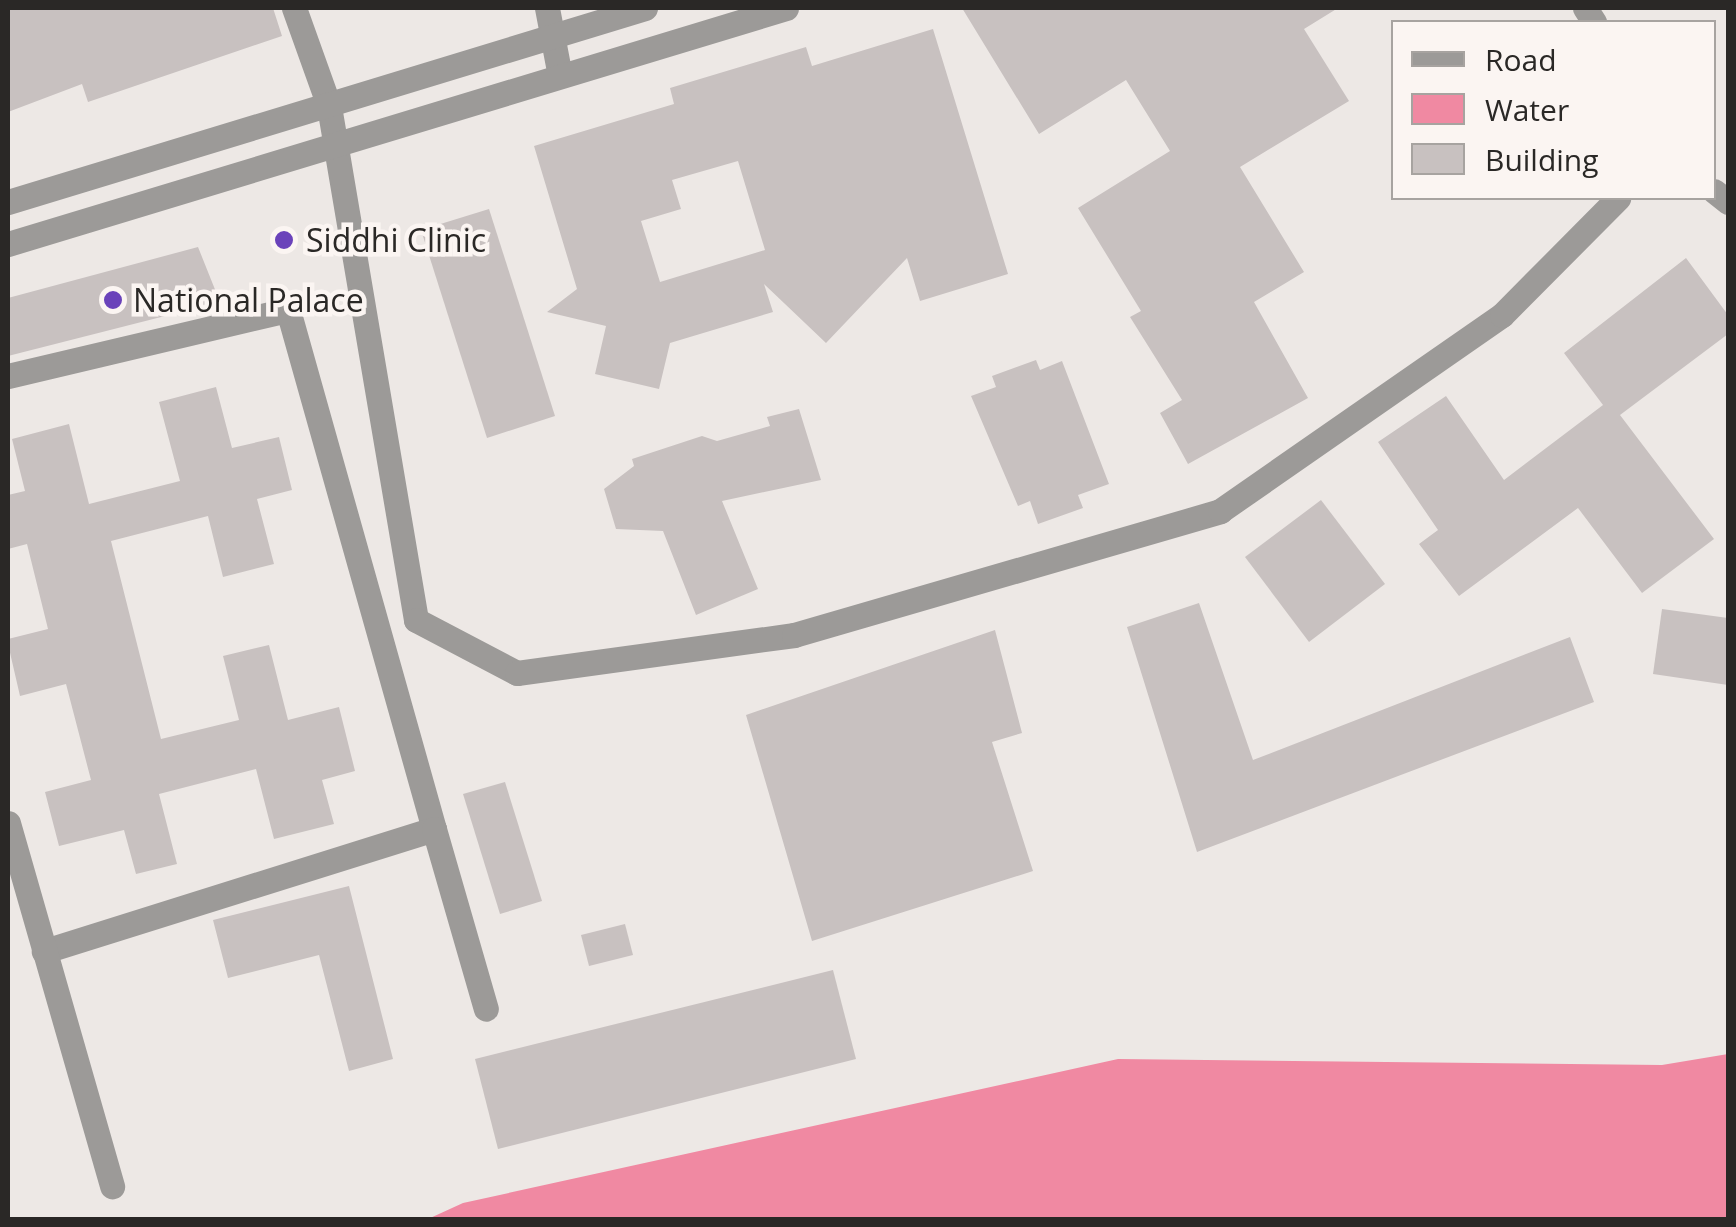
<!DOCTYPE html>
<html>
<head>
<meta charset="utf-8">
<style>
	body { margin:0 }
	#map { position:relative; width:1736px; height:1227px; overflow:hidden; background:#ede8e5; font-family:"Open Sans",sans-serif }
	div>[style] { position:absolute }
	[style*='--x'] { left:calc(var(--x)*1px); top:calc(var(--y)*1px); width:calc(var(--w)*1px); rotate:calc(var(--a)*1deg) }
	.water>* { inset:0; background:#f089a2 }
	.building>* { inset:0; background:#c8c1c0 }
	.minor>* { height:25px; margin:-12.5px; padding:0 12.5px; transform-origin:12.5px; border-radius:12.5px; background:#9c9a98 }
	.dots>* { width:28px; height:28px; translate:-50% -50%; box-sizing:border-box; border:5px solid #fbf5f2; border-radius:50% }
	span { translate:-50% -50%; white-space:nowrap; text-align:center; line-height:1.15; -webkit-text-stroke:9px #fbf5f2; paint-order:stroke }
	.poi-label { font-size:32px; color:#2a2826 }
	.left { translate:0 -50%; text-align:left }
	.frame { position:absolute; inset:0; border:10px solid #2a2826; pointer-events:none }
	.legend { position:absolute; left:1391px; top:20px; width:325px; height:180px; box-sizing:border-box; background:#fbf5f2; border:2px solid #a7a3a0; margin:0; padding:12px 18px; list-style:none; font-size:30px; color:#2a2826 }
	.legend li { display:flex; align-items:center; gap:20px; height:50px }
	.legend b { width:50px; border:2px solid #a7a3a0 }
</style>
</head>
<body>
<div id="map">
	<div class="water">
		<i style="clip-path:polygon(1728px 1054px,1728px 1219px,428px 1219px,463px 1203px,1118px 1059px,1662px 1065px)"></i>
	</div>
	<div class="building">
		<i style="clip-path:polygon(8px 8px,273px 8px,282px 36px,88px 102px,82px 84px,8px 112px)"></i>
		<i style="clip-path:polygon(962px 8px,1338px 8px,1304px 29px,1349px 101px,1240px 167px,1304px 272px,1254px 302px,1308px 398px,1188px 464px,1160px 413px,1182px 400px,1130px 317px,1141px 311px,1078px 208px,1170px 151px,1126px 80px,1039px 134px)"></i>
		<i style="clip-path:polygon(evenodd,933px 29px,1008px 274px,920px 301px,907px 258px,826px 343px,764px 284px,773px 312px,670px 343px,659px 389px,595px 374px,606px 326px,547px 312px,577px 289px,534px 146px,674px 104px,670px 88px,806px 47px,812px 66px,933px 29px,738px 161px,765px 250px,660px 282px,641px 221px,681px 209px,672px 180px,738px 161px)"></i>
		<i style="clip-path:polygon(489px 209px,555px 416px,487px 438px,421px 230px)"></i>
		<i style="clip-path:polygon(198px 247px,220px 302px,8px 356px,8px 298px)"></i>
		<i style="clip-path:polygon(1686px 258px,1728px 315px,1728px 334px,1620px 415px,1714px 539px,1642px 593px,1578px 508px,1459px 596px,1419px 544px,1438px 530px,1378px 442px,1446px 396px,1504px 480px,1603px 405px,1564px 353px)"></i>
		<i style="clip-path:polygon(1036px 360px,1040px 370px,1062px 361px,1109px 484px,1078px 495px,1083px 508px,1038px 524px,1030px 501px,1018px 506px,971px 396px,996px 387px,992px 376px)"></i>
		<i style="clip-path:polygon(216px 387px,232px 448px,279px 437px,292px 490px,257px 499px,274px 564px,223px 577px,208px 516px,111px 541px,161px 739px,239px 720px,223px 656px,269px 645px,288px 720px,339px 707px,355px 771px,322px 780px,334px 824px,274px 839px,256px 769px,159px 794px,177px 864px,136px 874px,124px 830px,59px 846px,45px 792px,91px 780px,66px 684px,20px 696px,8px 644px,8px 639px,48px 629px,27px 544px,8px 549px,8px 495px,25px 491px,12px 439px,69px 424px,89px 504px,180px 481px,159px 402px)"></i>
		<i style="clip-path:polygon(799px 409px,821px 480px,722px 501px,758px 589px,696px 615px,663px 531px,616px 529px,604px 489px,634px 466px,632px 459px,702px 436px,717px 441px,770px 426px,767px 417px)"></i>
		<i style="clip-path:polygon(1321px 500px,1385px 584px,1309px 642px,1245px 557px)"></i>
		<i style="clip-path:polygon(1199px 603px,1253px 760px,1570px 637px,1594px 702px,1197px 852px,1127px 627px)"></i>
		<i style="clip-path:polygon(1662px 609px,1728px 618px,1728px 685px,1653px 674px)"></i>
		<i style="clip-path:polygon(995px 630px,1022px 733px,992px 742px,1033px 871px,812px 941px,746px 715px)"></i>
		<i style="clip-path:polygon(505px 782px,542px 901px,500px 914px,463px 794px)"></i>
		<i style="clip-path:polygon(349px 886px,393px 1059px,349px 1071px,319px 955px,228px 978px,213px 920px)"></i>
		<i style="clip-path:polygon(625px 924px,633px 955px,589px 966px,581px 935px)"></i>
		<i style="clip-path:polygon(833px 970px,856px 1059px,498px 1149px,475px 1059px)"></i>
	</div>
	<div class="minor">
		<i style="--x:294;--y:8;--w:104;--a:70.3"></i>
		<i style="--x:329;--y:106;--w:521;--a:80.39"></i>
		<i style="--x:416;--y:620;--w:114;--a:27.7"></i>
		<i style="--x:517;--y:673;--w:280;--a:-7.8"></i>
		<i style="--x:794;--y:635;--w:444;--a:-16.2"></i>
		<i style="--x:1220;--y:511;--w:343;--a:-34.8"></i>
		<i style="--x:1502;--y:315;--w:165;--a:-45.2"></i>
		<i style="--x:547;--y:8;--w:69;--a:79.2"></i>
		<i style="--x:1585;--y:8;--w:17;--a:57"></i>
		<i style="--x:1714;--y:191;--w:18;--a:38"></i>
		<i style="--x:8;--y:202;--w:666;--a:-16.94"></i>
		<i style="--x:8;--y:244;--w:813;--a:-16.87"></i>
		<i style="--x:8;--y:376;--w:288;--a:-13.3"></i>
		<i style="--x:288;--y:310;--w:539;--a:74.29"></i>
		<i style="--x:434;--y:829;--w:409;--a:162.6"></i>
		<i style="--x:8;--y:823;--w:378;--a:74"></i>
		<i style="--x:434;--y:829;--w:187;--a:73.9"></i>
	</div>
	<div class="dots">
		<i style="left:284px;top:240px;background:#6a42ba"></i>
		<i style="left:113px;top:300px;background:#6a42ba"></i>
	</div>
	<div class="poi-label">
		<span class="left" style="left:306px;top:240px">Siddhi Clinic</span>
		<span class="left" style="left:133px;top:300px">National Palace</span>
	</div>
	<div class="frame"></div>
	<ul class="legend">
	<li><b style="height:12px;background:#9c9a98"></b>Road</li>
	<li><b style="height:28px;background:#f089a2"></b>Water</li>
	<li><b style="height:28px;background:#c8c1c0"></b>Building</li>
	</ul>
</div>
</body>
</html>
